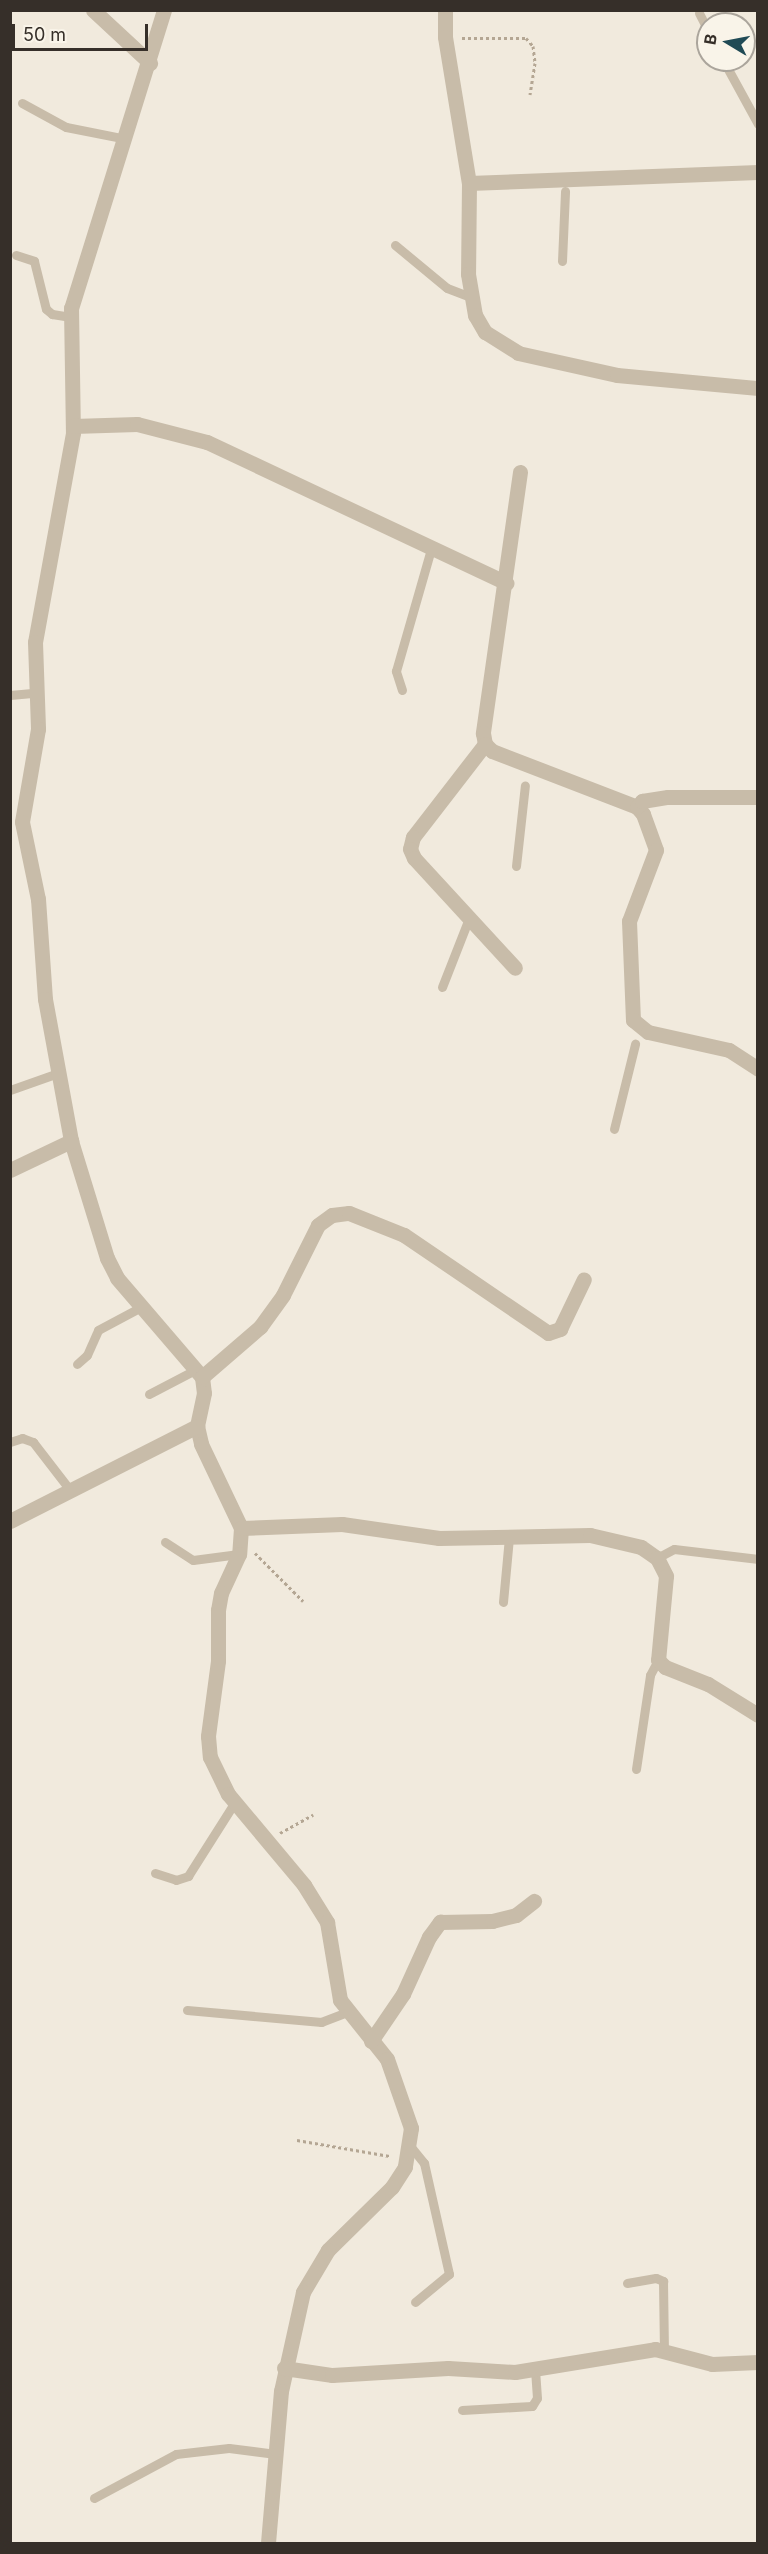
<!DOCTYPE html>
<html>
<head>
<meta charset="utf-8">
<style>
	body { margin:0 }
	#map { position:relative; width:768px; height:2554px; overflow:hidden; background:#f1eadd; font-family:Inter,sans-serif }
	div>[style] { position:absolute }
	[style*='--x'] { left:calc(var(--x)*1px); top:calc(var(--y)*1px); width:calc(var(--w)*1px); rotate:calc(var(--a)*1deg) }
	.path>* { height:3px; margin-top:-1.5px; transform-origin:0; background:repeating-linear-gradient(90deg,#b4a693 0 3px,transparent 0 6px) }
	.lane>* { height:9px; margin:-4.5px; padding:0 4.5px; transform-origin:4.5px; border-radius:4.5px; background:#c8bca9 }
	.street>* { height:15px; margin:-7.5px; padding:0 7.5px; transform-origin:7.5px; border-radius:7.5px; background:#c8bca9 }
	span { translate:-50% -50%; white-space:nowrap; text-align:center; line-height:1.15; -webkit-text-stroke:6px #f9f4e9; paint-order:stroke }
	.frame { position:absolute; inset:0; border:12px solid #362f29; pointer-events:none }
	.north { position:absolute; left:696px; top:12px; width:60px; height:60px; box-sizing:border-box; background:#f9f4e9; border:2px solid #aba59c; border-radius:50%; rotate:280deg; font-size:16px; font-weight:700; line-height:24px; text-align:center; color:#362f29 }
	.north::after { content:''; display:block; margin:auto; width:21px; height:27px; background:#204a55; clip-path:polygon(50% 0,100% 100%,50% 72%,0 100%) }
	.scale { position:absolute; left:12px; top:24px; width:136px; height:27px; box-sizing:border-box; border:3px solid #362f29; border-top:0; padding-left:8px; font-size:18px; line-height:21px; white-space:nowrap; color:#362f29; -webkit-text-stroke:4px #f9f4e9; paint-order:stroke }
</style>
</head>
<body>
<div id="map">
	<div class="path">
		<i style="--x:462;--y:38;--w:64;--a:0"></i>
		<i style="--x:526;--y:38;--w:11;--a:49"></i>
		<i style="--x:533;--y:46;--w:17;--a:83"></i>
		<i style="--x:535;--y:63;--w:32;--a:99"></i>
		<i style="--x:255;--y:1553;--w:68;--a:45"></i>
		<i style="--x:280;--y:1833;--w:38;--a:-29"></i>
		<i style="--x:297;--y:2140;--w:94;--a:9.8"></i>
	</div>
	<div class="lane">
		<i style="--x:699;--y:13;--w:20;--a:63"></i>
		<i style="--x:723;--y:60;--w:73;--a:61.3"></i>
		<i style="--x:22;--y:103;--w:50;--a:28.6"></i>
		<i style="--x:66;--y:127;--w:61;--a:11.3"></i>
		<i style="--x:395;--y:245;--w:67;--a:39.6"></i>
		<i style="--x:447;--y:288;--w:28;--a:21"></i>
		<i style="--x:16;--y:255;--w:19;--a:18"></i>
		<i style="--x:34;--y:261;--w:49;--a:76"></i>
		<i style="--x:46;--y:309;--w:8;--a:40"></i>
		<i style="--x:52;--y:314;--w:19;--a:9"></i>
		<i style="--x:562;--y:261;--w:70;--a:-87.5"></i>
		<i style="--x:402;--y:690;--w:20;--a:-108"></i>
		<i style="--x:396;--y:671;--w:127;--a:-74"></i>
		<i style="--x:10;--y:695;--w:25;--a:-5"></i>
		<i style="--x:516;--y:866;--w:81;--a:-83.7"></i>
		<i style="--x:442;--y:987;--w:74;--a:-68.6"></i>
		<i style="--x:10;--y:1090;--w:51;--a:-19.5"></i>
		<i style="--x:614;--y:1129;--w:88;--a:-76.1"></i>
		<i style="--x:77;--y:1364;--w:13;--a:-42"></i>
		<i style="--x:87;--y:1355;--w:27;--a:-66"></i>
		<i style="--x:98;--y:1330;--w:51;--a:-28.1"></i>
		<i style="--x:149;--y:1394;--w:54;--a:-27.5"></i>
		<i style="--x:10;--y:1442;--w:13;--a:-18"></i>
		<i style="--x:22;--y:1438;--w:12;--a:20"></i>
		<i style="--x:33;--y:1442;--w:61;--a:52.4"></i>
		<i style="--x:165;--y:1542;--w:33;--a:33"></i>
		<i style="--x:193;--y:1560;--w:46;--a:-7.4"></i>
		<i style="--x:657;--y:1558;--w:19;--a:-28"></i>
		<i style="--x:674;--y:1549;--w:85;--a:6.8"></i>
		<i style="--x:503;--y:1602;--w:65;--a:-84.7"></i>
		<i style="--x:636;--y:1769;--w:95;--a:-81.5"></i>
		<i style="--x:650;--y:1675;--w:17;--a:-62"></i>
		<i style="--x:155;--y:1873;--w:22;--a:18"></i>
		<i style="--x:176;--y:1880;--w:13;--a:-18"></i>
		<i style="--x:188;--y:1876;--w:88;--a:-57.6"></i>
		<i style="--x:187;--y:2010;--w:135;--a:5.1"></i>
		<i style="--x:321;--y:2022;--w:28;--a:-21"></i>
		<i style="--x:411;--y:2147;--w:21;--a:51"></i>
		<i style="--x:424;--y:2163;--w:114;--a:77.3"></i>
		<i style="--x:449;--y:2274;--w:44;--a:140.5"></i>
		<i style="--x:627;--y:2283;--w:29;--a:-10"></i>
		<i style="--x:656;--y:2278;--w:8;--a:23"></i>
		<i style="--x:663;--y:2281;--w:68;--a:89.2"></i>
		<i style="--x:462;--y:2410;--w:70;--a:-3.3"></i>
		<i style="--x:532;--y:2406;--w:9;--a:-58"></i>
		<i style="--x:537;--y:2398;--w:31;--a:-94"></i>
		<i style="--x:94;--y:2498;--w:93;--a:-28.2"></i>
		<i style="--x:176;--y:2454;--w:53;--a:-6.5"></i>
		<i style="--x:229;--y:2448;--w:47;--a:7.3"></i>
	</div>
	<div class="street">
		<i style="--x:93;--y:10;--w:78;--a:42.9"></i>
		<i style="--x:164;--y:10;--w:312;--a:107.3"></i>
		<i style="--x:71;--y:308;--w:125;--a:89.1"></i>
		<i style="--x:73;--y:433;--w:212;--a:100.3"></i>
		<i style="--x:35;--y:642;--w:87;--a:88"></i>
		<i style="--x:38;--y:729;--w:94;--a:99.8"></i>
		<i style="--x:22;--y:822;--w:79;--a:78.3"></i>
		<i style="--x:38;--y:899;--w:100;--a:86"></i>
		<i style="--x:45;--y:999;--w:144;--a:79.6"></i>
		<i style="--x:71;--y:1141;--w:122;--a:72.9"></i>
		<i style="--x:107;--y:1258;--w:22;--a:63"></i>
		<i style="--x:117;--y:1278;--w:130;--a:49.4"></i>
		<i style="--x:202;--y:1377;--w:16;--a:83"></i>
		<i style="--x:204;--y:1393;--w:34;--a:102"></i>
		<i style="--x:197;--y:1426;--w:18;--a:77"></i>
		<i style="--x:201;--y:1444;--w:93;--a:64.5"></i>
		<i style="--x:241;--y:1528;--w:26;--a:94"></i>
		<i style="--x:239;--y:1554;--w:43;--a:114.8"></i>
		<i style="--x:221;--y:1593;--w:17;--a:100"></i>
		<i style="--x:218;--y:1610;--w:51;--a:90"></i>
		<i style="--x:218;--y:1661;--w:76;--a:97.6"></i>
		<i style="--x:208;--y:1736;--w:21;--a:85"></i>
		<i style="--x:210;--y:1757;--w:41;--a:64.1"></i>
		<i style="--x:228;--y:1794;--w:119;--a:50.1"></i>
		<i style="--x:304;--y:1885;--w:44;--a:58.1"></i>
		<i style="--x:327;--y:1922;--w:79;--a:80.5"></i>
		<i style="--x:340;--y:2000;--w:75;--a:51.5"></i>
		<i style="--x:387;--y:2059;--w:73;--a:70.8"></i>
		<i style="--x:411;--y:2128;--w:39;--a:99"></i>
		<i style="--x:405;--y:2167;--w:24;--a:123"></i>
		<i style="--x:392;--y:2187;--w:90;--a:135.5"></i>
		<i style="--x:328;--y:2250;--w:49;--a:120.8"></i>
		<i style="--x:303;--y:2292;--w:101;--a:102.5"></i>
		<i style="--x:281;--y:2391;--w:154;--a:94.9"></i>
		<i style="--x:445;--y:10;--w:27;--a:90"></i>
		<i style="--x:445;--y:37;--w:148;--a:80.7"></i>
		<i style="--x:469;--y:183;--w:91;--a:90.6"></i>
		<i style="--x:468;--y:274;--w:42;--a:80.3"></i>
		<i style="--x:475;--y:315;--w:20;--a:60"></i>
		<i style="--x:485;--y:332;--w:39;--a:32"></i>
		<i style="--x:518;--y:353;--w:101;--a:12.5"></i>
		<i style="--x:617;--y:375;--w:142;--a:5.3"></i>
		<i style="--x:469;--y:183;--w:289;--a:-2.2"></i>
		<i style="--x:73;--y:426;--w:64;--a:-1.8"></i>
		<i style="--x:137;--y:424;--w:72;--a:14.4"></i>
		<i style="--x:207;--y:442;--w:331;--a:25.2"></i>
		<i style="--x:520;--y:472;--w:264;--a:98.1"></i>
		<i style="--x:483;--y:733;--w:11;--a:80"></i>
		<i style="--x:485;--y:744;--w:10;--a:45"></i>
		<i style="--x:492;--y:751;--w:155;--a:21.1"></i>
		<i style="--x:637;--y:807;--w:9;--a:49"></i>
		<i style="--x:643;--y:814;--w:38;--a:70"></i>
		<i style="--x:656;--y:850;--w:76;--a:110.8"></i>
		<i style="--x:629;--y:921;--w:99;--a:87.7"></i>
		<i style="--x:633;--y:1020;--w:19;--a:39"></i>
		<i style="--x:648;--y:1032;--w:83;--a:12.5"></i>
		<i style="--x:729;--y:1050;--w:35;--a:33"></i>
		<i style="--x:485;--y:744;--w:118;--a:127.7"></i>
		<i style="--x:413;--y:837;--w:12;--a:104"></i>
		<i style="--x:410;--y:849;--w:10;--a:66"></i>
		<i style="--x:414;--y:858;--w:149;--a:47.4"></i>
		<i style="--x:637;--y:807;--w:8;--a:-50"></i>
		<i style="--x:642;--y:801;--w:26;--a:-9"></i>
		<i style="--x:668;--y:797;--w:90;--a:0"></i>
		<i style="--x:10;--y:1170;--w:68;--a:-25.4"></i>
		<i style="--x:202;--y:1377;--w:77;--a:-40.8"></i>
		<i style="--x:260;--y:1327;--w:39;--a:-54"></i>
		<i style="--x:283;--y:1295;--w:78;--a:-63.4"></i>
		<i style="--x:318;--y:1225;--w:17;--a:-36"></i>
		<i style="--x:332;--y:1215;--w:17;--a:-7"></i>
		<i style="--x:349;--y:1213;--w:59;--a:21.8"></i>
		<i style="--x:404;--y:1235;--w:174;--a:34.2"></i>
		<i style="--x:548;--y:1333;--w:13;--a:-18"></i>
		<i style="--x:560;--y:1329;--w:55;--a:-64.4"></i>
		<i style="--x:10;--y:1521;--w:210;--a:-26.9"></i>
		<i style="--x:241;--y:1528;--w:101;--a:-2.3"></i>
		<i style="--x:342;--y:1524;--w:98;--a:8.2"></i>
		<i style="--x:439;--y:1538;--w:151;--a:-1.1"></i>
		<i style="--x:590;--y:1535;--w:52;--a:13.2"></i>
		<i style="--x:641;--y:1547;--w:19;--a:35"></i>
		<i style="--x:657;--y:1558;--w:20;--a:63"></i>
		<i style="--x:666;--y:1576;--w:84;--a:95.4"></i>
		<i style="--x:658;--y:1660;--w:10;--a:45"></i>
		<i style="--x:665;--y:1667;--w:46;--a:21.6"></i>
		<i style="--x:708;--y:1684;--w:59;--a:31.8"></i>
		<i style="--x:371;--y:2041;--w:57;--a:-55.8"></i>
		<i style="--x:403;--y:1994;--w:63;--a:-65.5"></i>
		<i style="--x:429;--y:1937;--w:19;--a:-54"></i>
		<i style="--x:440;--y:1922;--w:52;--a:-1.1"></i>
		<i style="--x:492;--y:1921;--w:25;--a:-14"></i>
		<i style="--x:516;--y:1915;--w:23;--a:-38"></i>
		<i style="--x:284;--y:2368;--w:49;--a:8.3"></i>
		<i style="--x:332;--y:2375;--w:116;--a:-3.5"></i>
		<i style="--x:448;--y:2368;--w:67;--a:3.4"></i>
		<i style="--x:515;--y:2372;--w:142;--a:-9.3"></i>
		<i style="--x:655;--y:2349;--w:59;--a:14.7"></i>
		<i style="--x:712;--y:2364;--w:46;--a:-2.5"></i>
	</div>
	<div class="frame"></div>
	<div class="north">B</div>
	<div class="scale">50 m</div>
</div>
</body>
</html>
